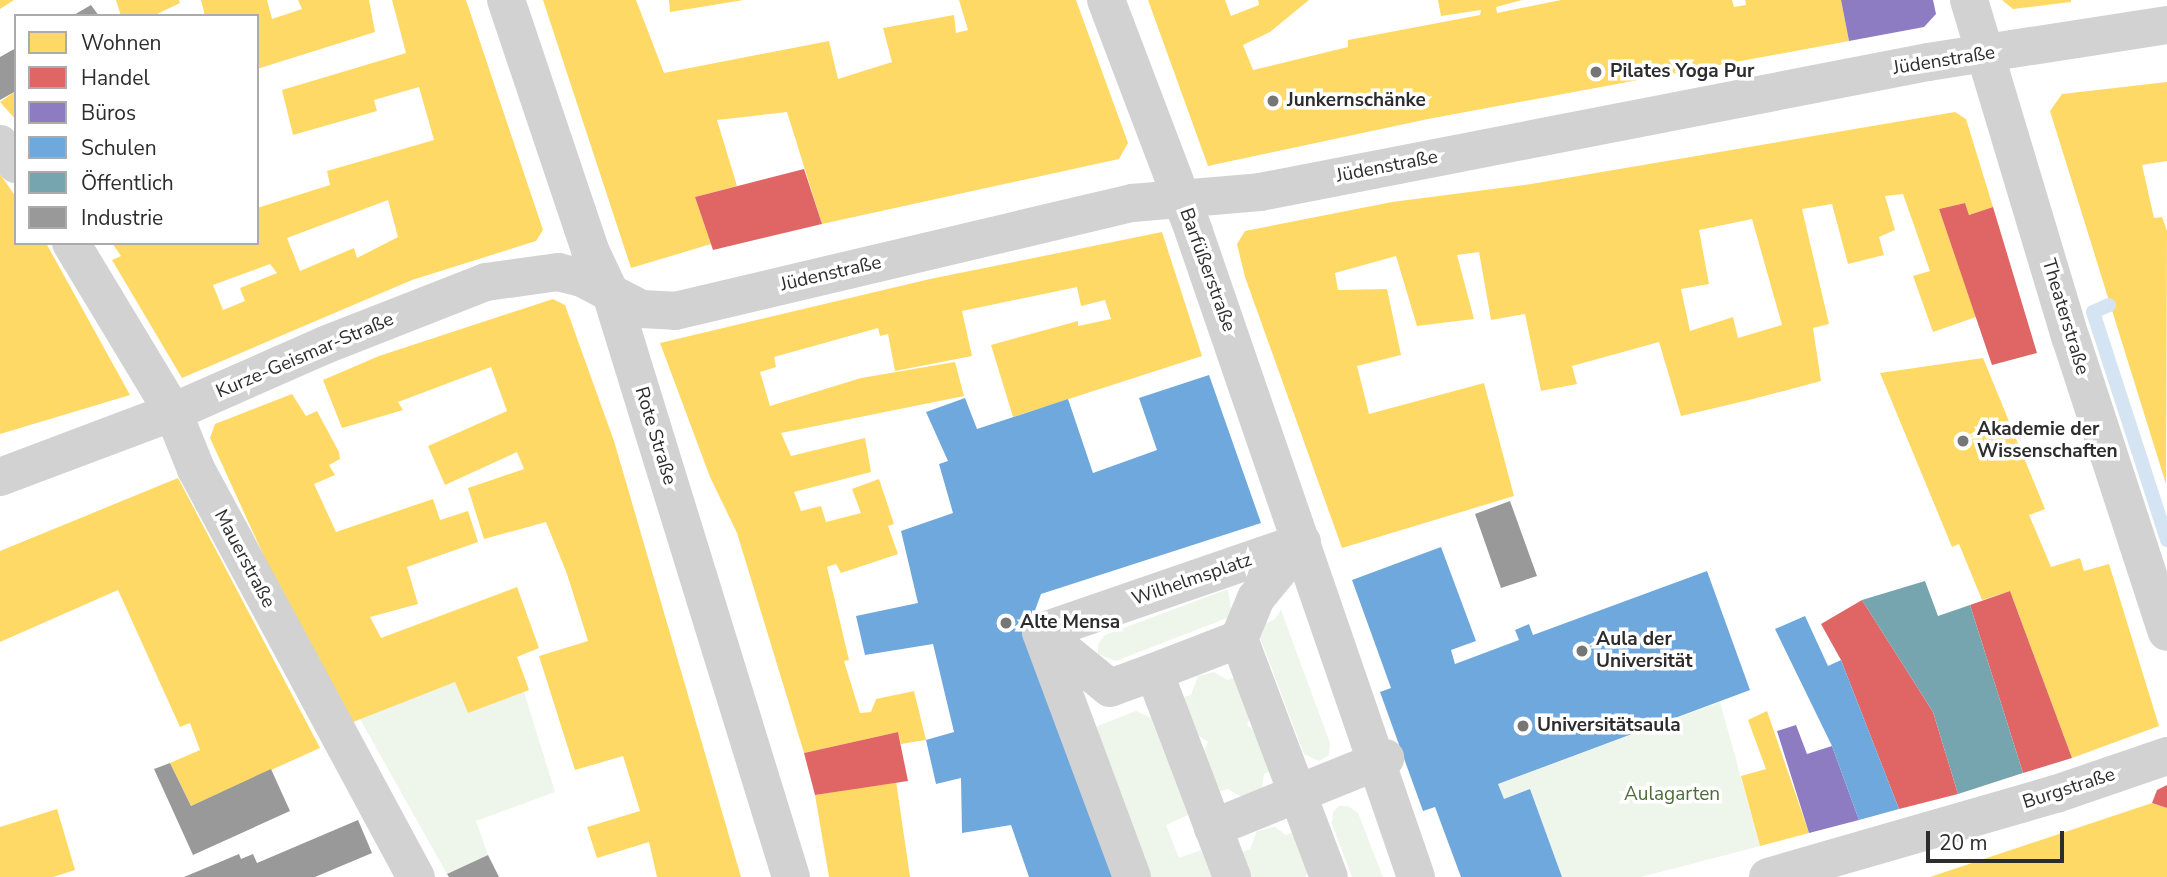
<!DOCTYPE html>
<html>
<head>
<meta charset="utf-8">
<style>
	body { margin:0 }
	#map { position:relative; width:2167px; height:877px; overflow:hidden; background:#fff; font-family:"Nunito Sans",sans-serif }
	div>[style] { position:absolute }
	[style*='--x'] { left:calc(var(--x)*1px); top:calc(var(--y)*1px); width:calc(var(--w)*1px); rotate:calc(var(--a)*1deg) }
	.green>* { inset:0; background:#eef5ea }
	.homes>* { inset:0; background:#ffd966 }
	.shops>* { inset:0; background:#e06666 }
	.offices>* { inset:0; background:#8e7cc3 }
	.schools>* { inset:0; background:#6fa8dc }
	.public>* { inset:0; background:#76a5af }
	.industry>* { inset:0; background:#999 }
	.stream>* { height:14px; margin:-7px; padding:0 7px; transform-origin:7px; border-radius:7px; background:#d5e4f2 }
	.street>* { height:38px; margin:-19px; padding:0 19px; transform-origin:19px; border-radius:19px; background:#d2d2d2 }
	.dots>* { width:19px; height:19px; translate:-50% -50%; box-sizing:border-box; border:4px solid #fff; border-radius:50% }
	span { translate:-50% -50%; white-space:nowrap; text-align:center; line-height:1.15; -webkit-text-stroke:7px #fff; paint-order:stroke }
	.street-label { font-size:19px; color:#2d2d2d }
	.poi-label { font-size:19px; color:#2d2d2d; font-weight:700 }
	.left { translate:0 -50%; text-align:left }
	.park-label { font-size:19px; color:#4b6b37 }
	.legend { position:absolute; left:14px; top:14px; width:245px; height:231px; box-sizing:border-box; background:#fff; border:2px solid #ababab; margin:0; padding:9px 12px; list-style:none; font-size:21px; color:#2d2d2d }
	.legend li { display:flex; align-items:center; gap:14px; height:35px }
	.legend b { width:35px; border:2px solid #ababab }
	.scale { position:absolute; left:1926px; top:831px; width:138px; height:32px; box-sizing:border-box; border:4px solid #2d2d2d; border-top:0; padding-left:9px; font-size:21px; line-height:24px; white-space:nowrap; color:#2d2d2d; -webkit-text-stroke:5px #fff; paint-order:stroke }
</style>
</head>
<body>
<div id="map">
	<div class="green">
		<i style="clip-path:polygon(1228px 589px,1232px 616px,1116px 661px,1098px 654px,1098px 644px,1105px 635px)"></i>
		<i style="clip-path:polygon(1281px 610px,1330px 743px,1329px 755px,1319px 761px,1304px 754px,1256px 627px,1274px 620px)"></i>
		<i style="clip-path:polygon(1214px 672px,1227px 680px,1238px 676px,1252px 713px,1247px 725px,1257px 733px,1274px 770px,1264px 774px,1262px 788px,1242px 797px,1228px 789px,1218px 792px,1203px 754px,1208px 742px,1196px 734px,1181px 698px,1191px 695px,1198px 676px)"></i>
		<i style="clip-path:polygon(455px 682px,468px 713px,524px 692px,555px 792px,476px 821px,488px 855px,447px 874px,360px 719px)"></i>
		<i style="clip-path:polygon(1720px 702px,1760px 846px,1641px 877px,1562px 877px,1530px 789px,1504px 799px,1498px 784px)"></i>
		<i style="clip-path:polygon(1136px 711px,1151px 718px,1188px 815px,1166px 825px,1179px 858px,1201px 850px,1212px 877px,1146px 877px,1090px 729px)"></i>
		<i style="clip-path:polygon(1339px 806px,1348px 806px,1358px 813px,1383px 877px,1352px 877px,1332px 824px,1333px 812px)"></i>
		<i style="clip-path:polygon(1275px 827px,1286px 835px,1296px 831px,1311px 868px,1305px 877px,1250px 877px,1240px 853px,1250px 849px,1257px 831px)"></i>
	</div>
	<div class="homes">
		<i style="clip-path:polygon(0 0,14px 0,0 9px)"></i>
		<i style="clip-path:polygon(116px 0,179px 0,180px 3px,153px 16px,121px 16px)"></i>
		<i style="clip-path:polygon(201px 0,267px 0,272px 19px,302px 9px,298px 0,369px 0,375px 32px,257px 69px,257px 16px,205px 16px)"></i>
		<i style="clip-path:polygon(evenodd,392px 0,466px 0,543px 230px,536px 241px,412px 280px,182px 378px,112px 260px,121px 256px,112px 243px,257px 243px,257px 208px,330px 185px,327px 171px,434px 140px,419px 87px,374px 100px,377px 111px,293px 135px,282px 90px,406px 53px,392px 0,388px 200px,398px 237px,357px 258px,354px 248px,300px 271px,287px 238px,388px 200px,392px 0,270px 264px,277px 273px,240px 288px,245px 301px,223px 310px,213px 285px,270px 264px)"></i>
		<i style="clip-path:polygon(543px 0,636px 0,664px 73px,829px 41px,838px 79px,892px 62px,883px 28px,954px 15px,956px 33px,968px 30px,959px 0,1076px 0,1128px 143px,1119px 159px,822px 224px,787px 112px,717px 120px,737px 186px,695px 197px,711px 244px,631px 268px)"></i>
		<i style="clip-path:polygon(669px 0,744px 0,670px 12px)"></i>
		<i style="clip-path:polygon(1148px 0,1225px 0,1231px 16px,1259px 5px,1258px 0,1309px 0,1270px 32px,1243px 45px,1253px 70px,1348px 47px,1348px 40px,1480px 15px,1481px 10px,1441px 16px,1438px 0,1522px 0,1496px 7px,1497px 13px,1561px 0,1732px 0,1734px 7px,1746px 5px,1745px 0,1841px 0,1849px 41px,1428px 119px,1208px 166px)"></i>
		<i style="clip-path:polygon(2002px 0,2071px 0,2071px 2px,2013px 9px)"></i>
		<i style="clip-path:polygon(2167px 82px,2167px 161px,2142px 165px,2154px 218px,2162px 217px,2167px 231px,2166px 484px,2050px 111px,2062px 94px)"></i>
		<i style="clip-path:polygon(16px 91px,16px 120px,0 102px)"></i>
		<i style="clip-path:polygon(evenodd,1955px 112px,1966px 119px,1993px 207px,1969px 215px,1965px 203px,1939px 209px,1976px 317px,1933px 332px,1913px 276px,1930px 271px,1903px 194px,1885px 196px,1895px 230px,1879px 237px,1884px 255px,1848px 264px,1832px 204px,1802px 209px,1829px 324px,1813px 328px,1821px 381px,1753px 399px,1681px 416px,1659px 342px,1572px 366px,1577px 384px,1541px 391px,1525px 314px,1491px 320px,1479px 252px,1457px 255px,1474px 319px,1417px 326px,1396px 256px,1335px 273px,1338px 290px,1387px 289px,1401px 355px,1357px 366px,1369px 414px,1484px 383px,1514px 496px,1342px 548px,1245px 277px,1237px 244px,1245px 231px,1392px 202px,1531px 184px,1955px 112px,1752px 219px,1782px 325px,1738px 338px,1733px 317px,1690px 331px,1681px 289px,1709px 284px,1699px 230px,1752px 219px)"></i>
		<i style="clip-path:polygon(0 174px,16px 197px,16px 243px,46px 243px,130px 395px,0 434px)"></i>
		<i style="clip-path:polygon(1162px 232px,1202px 356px,1013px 417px,991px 345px,1078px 321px,1078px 326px,1111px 319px,1105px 300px,1081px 306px,1077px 287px,962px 311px,972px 356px,895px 371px,888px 334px,880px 336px,878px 328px,774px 357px,776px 367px,760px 372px,770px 406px,861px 378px,955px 362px,964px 396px,781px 433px,791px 456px,865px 438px,871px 472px,794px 492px,801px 511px,821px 506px,826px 522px,861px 513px,852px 489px,879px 479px,894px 524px,888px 526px,898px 554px,841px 573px,836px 564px,827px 567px,849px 660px,844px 661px,860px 713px,871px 712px,876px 699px,914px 691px,926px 740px,901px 744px,898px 732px,804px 753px,737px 533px,710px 477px,660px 343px,930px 279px)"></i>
		<i style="clip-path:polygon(553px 299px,565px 305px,614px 441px,741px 877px,657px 877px,649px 842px,597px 858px,587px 827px,640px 811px,623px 756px,575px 770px,539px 656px,588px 641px,567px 574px,546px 522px,484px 539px,468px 488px,524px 469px,517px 452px,445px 485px,428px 446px,507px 411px,491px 367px,398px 402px,403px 410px,342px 428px,323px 380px,379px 356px)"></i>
		<i style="clip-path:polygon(1983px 358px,2045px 509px,2029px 515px,2051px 567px,2080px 558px,2084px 571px,2109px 564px,2159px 726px,2072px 758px,2010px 591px,1982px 600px,1959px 544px,1952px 547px,1880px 373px)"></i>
		<i style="clip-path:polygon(292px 394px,306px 416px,317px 411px,339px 452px,340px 459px,329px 465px,335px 475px,314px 484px,336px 532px,433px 499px,440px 520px,468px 511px,478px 542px,407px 567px,418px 604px,370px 617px,381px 638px,517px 587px,539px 648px,517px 657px,529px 690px,468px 713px,455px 682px,353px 722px,268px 565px,210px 438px,215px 424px)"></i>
		<i style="clip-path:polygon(178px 478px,320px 748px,191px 806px,170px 763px,200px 750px,190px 723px,180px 727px,118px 590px,0 642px,0 551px)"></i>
		<i style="clip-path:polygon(1767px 711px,1809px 833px,1760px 846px,1741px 776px,1766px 769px,1748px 720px)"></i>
		<i style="clip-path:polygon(896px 781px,910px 877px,829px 877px,815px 795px)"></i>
		<i style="clip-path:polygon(2152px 803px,2167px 808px,2167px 877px,1930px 877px)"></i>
		<i style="clip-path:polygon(57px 809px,75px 870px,53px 877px,0 877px,0 827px)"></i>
	</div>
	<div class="shops">
		<i style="clip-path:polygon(804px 169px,822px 224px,713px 250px,695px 197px)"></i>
		<i style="clip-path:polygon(1965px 203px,1969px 215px,1993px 207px,2037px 353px,1992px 365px,1939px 209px)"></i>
		<i style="clip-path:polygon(2010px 591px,2072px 758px,2023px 773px,1970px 605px)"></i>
		<i style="clip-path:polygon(1862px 600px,1933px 712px,1958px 794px,1899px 809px,1841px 660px,1821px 624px)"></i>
		<i style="clip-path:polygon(898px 732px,908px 781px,815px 795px,804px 753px)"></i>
		<i style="clip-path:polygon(2167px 785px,2167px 808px,2152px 803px,2157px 790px)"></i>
	</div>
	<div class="offices">
		<i style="clip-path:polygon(1841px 0,1933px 0,1936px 14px,1924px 27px,1849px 41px)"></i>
		<i style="clip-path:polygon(1796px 725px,1807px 754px,1832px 746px,1859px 820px,1809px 833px,1777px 731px)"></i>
	</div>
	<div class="schools">
		<i style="clip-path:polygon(1209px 375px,1261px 523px,1041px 594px,1026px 635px,1118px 877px,1029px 877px,1011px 825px,962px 833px,961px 778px,936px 784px,926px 740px,954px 732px,933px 644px,865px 655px,856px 616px,918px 603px,901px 531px,953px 513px,939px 464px,948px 461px,926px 412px,965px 398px,977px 429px,1068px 399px,1093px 473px,1157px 450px,1139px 398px)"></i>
		<i style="clip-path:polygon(1441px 547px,1476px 641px,1451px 650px,1455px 664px,1519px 640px,1515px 630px,1529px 624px,1533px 635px,1707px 571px,1750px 690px,1498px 784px,1504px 799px,1530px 789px,1562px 877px,1461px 877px,1435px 807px,1423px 811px,1380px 692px,1391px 688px,1352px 580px)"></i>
		<i style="clip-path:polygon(1805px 616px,1828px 666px,1841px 660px,1899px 809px,1859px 820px,1832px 746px,1775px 629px)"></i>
	</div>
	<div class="public">
		<i style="clip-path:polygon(1925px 581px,1938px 616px,1970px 605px,2023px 773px,1958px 794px,1933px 712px,1862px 600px)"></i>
	</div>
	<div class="industry">
		<i style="clip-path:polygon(91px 5px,99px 16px,72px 16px)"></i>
		<i style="clip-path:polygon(16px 48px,16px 91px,0 100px,0 57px)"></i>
		<i style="clip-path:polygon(1510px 501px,1537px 576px,1501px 588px,1475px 514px)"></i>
		<i style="clip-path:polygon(170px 763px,191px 806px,271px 769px,290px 811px,193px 855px,154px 769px)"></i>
		<i style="clip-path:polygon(358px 820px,372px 853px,315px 877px,184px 877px,239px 854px,241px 859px,253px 854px,257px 863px)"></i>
		<i style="clip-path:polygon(488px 855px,499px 877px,449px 877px,447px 874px)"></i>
	</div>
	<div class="stream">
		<i style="--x:2109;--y:305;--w:17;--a:156"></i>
		<i style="--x:2093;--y:312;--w:240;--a:72"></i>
	</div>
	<div class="street">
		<i style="--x:506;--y:0;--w:264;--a:71.4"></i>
		<i style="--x:590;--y:250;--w:52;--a:64.9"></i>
		<i style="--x:612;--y:297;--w:607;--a:72.85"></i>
		<i style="--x:1106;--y:0;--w:248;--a:69.2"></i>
		<i style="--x:1194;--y:232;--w:682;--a:71.01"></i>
		<i style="--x:1969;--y:0;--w:354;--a:73.3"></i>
		<i style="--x:2071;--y:339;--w:308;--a:71.9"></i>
		<i style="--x:0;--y:144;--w:26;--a:51"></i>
		<i style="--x:71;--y:243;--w:197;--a:58.9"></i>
		<i style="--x:173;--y:412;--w:61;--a:68"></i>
		<i style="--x:196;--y:469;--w:464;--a:61.7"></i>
		<i style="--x:0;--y:477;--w:185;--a:-20.6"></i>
		<i style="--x:173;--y:412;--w:166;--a:-23.8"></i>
		<i style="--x:325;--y:345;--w:173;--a:-21.4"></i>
		<i style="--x:486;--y:282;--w:73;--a:-7.9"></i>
		<i style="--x:558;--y:272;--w:25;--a:14"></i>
		<i style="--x:582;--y:278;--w:67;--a:27.7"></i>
		<i style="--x:641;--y:309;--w:34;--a:3"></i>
		<i style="--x:675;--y:311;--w:470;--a:-13.3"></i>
		<i style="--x:1132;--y:203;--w:128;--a:-4.9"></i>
		<i style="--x:1260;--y:192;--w:681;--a:-11.01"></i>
		<i style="--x:1928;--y:62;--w:242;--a:-8.8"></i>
		<i style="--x:1042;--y:633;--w:87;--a:39"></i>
		<i style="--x:1110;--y:688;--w:47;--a:-20"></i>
		<i style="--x:1239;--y:639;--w:44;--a:-67.5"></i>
		<i style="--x:1256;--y:598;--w:72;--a:-50.6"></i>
		<i style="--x:1213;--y:828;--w:186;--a:-22.1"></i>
		<i style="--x:1132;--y:877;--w:261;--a:-110.4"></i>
		<i style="--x:1041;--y:632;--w:276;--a:-19"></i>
		<i style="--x:1232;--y:877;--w:219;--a:-110.8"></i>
		<i style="--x:1154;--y:672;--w:91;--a:-21.2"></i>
		<i style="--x:1239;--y:639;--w:254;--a:69.3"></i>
		<i style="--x:1768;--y:877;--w:300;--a:-16.1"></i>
		<i style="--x:2056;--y:794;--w:117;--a:-18.9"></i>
	</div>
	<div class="dots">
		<i style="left:1596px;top:72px;background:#767676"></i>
		<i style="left:1273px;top:101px;background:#767676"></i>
		<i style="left:1963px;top:441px;background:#767676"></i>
		<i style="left:1006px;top:623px;background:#767676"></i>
		<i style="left:1582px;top:651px;background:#767676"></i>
		<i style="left:1523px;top:726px;background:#767676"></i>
	</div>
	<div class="street-label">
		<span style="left:1944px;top:61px;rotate:-9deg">Jüdenstraße</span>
		<span style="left:1387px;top:167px;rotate:-11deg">Jüdenstraße</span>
		<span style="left:1207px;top:270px;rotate:70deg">Barfüßerstraße</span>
		<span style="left:831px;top:274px;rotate:-13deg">Jüdenstraße</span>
		<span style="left:2065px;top:317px;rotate:73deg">Theaterstraße</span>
		<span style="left:305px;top:356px;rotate:-23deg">Kurze-Geismar-Straße</span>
		<span style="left:655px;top:436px;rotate:73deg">Rote Straße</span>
		<span style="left:244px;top:559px;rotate:62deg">Mauerstraße</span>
		<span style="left:1192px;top:580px;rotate:-19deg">Wilhelmsplatz</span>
		<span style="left:2069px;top:789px;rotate:-18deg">Burgstraße</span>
	</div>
	<div class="poi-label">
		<span class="left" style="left:1610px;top:72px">Pilates Yoga Pur</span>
		<span class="left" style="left:1287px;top:101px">Junkernschänke</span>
		<span class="left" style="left:1977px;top:441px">Akademie der<br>Wissenschaften</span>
		<span class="left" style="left:1020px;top:623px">Alte Mensa</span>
		<span class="left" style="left:1596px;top:651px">Aula der<br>Universität</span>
		<span class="left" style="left:1537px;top:726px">Universitätsaula</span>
	</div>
	<div class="park-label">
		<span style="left:1672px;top:795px">Aulagarten</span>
	</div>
	<ul class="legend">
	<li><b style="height:19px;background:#ffd966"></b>Wohnen</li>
	<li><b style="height:19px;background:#e06666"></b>Handel</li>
	<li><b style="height:19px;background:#8e7cc3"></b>Büros</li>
	<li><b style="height:19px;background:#6fa8dc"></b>Schulen</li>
	<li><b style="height:19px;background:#76a5af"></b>Öffentlich</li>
	<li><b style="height:19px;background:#999"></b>Industrie</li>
	</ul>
	<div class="scale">20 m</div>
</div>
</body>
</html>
